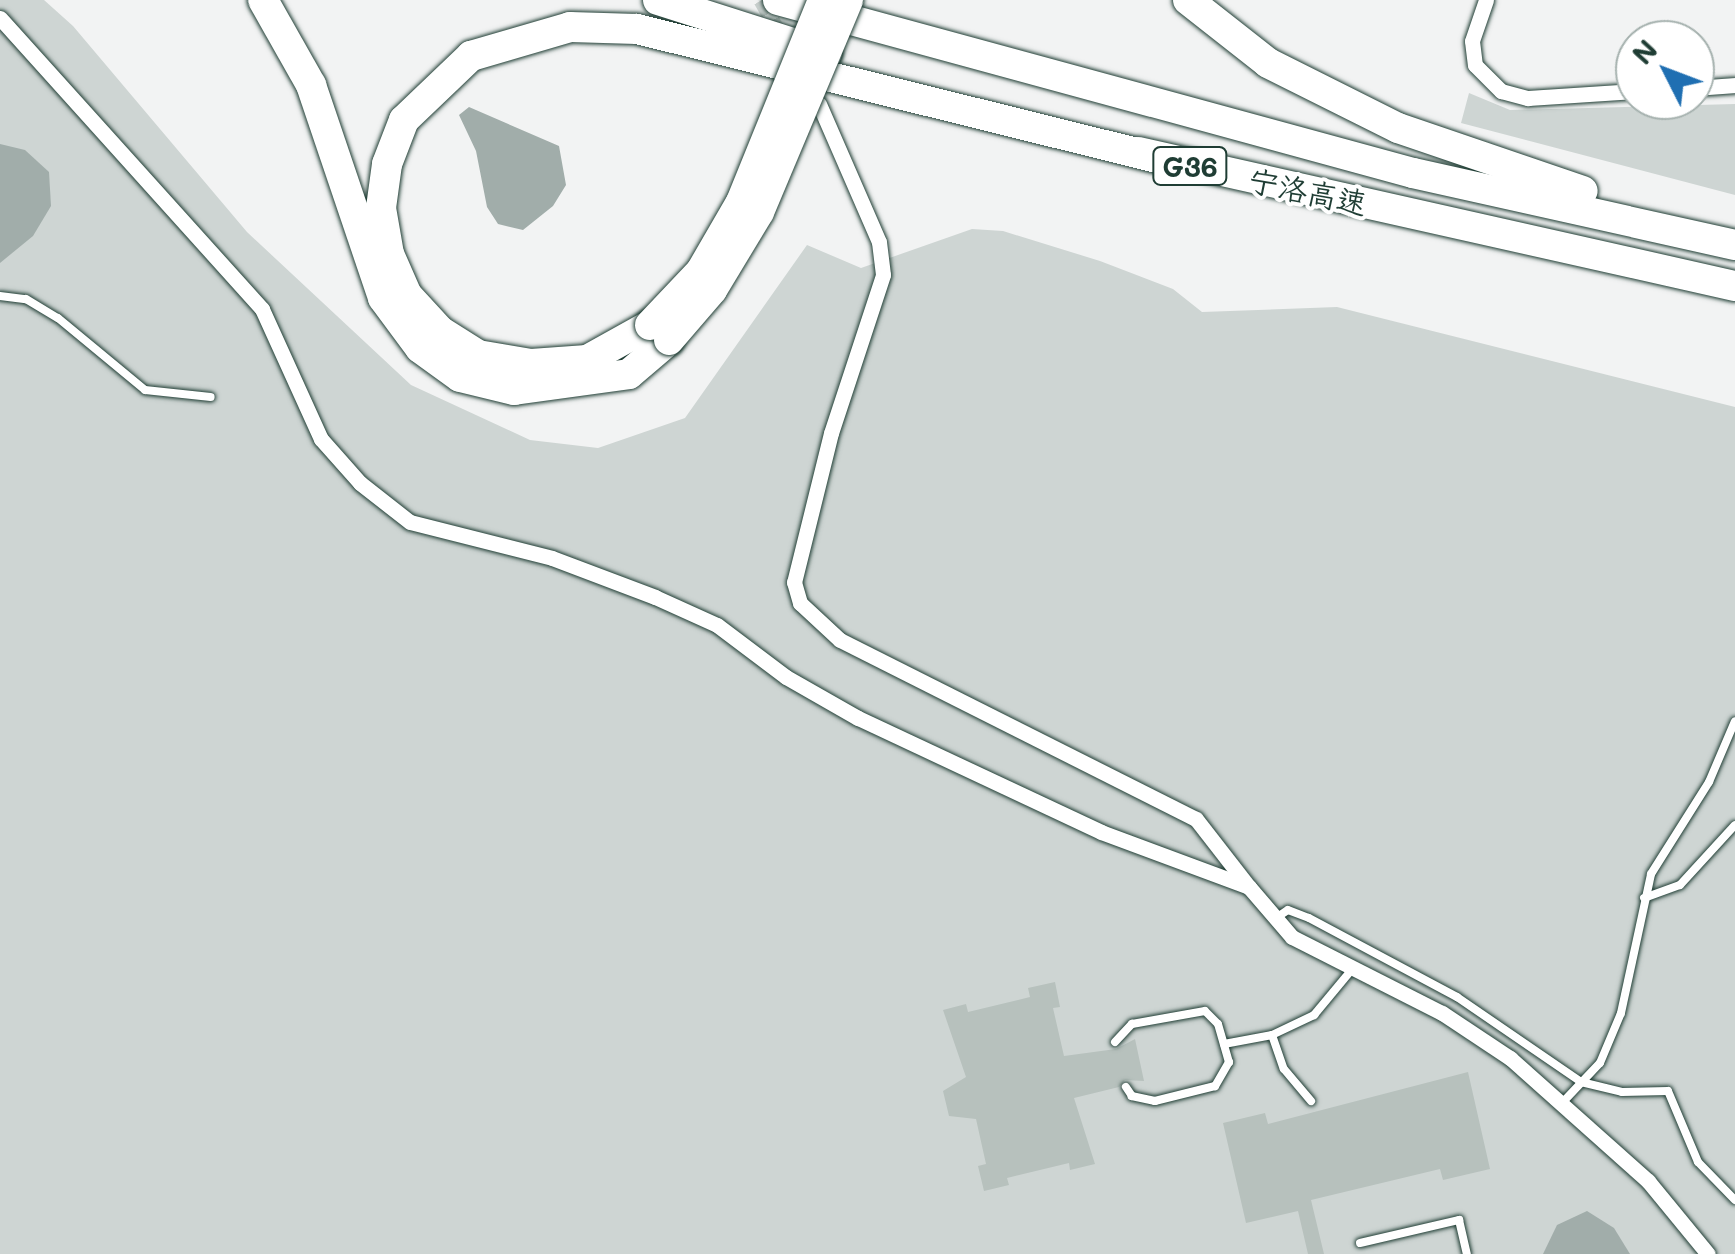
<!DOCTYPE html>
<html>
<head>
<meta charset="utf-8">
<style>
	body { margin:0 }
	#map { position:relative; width:1735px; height:1254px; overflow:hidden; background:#f2f3f3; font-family:Mali,"LXGW WenKai TC",sans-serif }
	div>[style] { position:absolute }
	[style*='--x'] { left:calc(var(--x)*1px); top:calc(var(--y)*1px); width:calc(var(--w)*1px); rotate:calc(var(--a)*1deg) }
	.green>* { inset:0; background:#ced5d3 }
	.water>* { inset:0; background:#a1adaa }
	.building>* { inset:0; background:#b7c1bd }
	.minor-tunnel>* { height:15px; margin-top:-7.5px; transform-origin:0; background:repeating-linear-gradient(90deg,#c8cfcd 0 15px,transparent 0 23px) }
	.roads { filter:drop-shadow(0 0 2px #1f3d34) drop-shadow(0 0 2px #1f3d34) }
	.service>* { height:8px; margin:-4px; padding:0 4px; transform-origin:4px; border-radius:4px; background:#fff }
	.minor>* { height:15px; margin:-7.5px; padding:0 7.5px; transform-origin:7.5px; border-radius:7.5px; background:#fff }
	.motorway>* { height:30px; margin:-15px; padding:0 15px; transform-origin:15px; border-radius:15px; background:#fff }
	.bridges { filter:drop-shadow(0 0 2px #1f3d34) drop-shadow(0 0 2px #1f3d34) }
	.motorway-bridge>* { height:30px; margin:-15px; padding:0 15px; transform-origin:15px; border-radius:15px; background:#fff }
	span { translate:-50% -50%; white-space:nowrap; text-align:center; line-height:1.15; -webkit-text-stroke:8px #fff; paint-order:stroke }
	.shield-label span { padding:2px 8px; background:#fff; border:2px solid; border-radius:8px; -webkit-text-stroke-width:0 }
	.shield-label { font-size:28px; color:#1f3d34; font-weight:700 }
	.street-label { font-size:30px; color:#1f3d34 }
	.north { position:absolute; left:1615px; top:20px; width:100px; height:100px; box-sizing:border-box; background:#fff; border:2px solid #a5b1ae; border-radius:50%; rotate:312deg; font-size:28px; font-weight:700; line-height:40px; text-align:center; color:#1f3d34 }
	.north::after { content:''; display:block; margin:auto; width:35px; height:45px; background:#1f6fb2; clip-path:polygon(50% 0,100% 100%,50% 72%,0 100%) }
</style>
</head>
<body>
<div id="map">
	<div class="green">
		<i style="clip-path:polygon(0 0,44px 0,73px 26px,247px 232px,411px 385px,530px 440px,598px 448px,685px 418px,807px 245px,861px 268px,972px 229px,1003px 231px,1100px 261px,1173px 289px,1202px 312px,1337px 307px,1735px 407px,1735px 1254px,0 1254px)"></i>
		<i style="clip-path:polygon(1469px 93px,1510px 110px,1735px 104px,1735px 195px,1461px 123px)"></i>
	</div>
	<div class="water">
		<i style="clip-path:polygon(469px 107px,559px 146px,566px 185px,553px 206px,523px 230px,498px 224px,487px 207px,476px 151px,459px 115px)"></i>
		<i style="clip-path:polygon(0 144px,25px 150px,49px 172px,51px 206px,33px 236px,0 263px)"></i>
		<i style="clip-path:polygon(1587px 1211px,1614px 1228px,1630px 1254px,1543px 1254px,1557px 1225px)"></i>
	</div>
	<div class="building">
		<i style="clip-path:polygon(1055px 982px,1060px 1007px,1053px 1008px,1064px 1056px,1116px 1049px,1135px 1039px,1144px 1081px,1125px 1080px,1119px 1087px,1074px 1098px,1095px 1164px,1070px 1170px,1069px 1163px,1007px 1178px,1009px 1185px,984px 1191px,978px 1166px,986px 1164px,976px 1119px,949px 1116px,943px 1091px,966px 1077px,943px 1010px,966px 1004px,968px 1012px,1030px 997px,1028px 988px)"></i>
		<i style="clip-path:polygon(1468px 1072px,1490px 1169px,1443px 1180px,1440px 1169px,1311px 1200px,1324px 1254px,1308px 1254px,1298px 1211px,1246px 1223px,1223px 1123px,1265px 1113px,1268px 1124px)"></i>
	</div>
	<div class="minor-tunnel">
		<i style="--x:761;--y:0;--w:45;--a:60.6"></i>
	</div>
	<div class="roads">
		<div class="service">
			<i style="--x:0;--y:296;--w:26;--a:7"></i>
			<i style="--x:26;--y:299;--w:37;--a:31"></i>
			<i style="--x:58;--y:318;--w:113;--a:39.6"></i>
			<i style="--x:145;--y:390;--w:66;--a:6.1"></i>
			<i style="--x:1644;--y:898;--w:38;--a:-20"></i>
			<i style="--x:1680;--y:885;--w:81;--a:-47.5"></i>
			<i style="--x:1276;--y:918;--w:14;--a:-34"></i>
			<i style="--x:1288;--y:910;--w:22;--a:21"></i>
			<i style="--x:1309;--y:918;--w:168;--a:28.1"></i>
			<i style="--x:1457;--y:997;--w:150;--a:34.4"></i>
			<i style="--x:1581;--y:1082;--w:42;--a:13.7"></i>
			<i style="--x:1622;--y:1092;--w:46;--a:-1.2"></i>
			<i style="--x:1668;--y:1091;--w:77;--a:67.1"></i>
			<i style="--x:1698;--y:1162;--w:53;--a:45.8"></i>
			<i style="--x:1272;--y:1035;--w:36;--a:71"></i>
			<i style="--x:1284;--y:1069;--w:42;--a:49.8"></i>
			<i style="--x:1115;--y:1042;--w:25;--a:-47"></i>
			<i style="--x:1132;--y:1024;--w:74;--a:-10.1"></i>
			<i style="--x:1205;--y:1011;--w:18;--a:45"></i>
			<i style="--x:1218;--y:1024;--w:40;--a:74"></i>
			<i style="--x:1229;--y:1062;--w:28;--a:120"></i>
			<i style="--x:1215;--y:1086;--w:62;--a:166"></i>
			<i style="--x:1155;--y:1101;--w:24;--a:-168"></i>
			<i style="--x:1132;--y:1096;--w:11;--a:-124"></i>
			<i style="--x:1224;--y:1044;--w:49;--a:-10.6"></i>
			<i style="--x:1272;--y:1035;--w:47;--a:-25.5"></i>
			<i style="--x:1314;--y:1015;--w:62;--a:-50.2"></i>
			<i style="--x:1562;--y:1103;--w:55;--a:-46.5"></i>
			<i style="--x:1600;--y:1063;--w:54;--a:-67.2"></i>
			<i style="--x:1621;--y:1013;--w:142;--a:-77.8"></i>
			<i style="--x:1651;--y:874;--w:109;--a:-57.8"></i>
			<i style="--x:1709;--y:782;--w:66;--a:-66.9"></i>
			<i style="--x:1360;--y:1243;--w:102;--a:-13.1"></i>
			<i style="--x:1459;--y:1220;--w:35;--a:77"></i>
		</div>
		<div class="minor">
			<i style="--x:1486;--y:0;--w:43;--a:108.9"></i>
			<i style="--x:1472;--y:41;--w:24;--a:83"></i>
			<i style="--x:1475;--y:65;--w:37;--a:45"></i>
			<i style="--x:1501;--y:91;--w:28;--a:15"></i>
			<i style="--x:1528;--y:98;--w:107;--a:-3.7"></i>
			<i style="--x:0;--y:18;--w:392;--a:48"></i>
			<i style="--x:262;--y:309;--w:143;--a:65.6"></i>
			<i style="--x:321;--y:439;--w:59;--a:48.4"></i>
			<i style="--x:360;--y:483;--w:63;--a:38"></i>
			<i style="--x:410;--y:522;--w:146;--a:14.2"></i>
			<i style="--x:552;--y:558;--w:110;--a:20.7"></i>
			<i style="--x:655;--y:597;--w:68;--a:24.3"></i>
			<i style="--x:717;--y:625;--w:86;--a:37"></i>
			<i style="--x:786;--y:677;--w:83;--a:29.7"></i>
			<i style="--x:858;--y:718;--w:268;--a:25.1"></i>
			<i style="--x:1101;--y:832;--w:158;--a:20.4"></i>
			<i style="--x:1249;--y:887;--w:66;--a:49.3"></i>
			<i style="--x:1292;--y:937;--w:168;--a:26.9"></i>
			<i style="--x:1442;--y:1013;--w:82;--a:33.5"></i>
			<i style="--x:1510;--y:1058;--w:185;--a:41.7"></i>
			<i style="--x:1648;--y:1181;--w:94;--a:50.6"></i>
			<i style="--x:1695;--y:88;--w:40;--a:-4.3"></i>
			<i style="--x:819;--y:104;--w:150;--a:66.5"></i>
			<i style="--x:879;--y:242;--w:33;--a:83"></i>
			<i style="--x:883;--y:275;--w:166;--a:108.2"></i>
			<i style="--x:831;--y:433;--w:154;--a:103.9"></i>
			<i style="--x:794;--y:582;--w:22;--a:74"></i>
			<i style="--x:800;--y:603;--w:54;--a:42.8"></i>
			<i style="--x:840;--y:640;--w:398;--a:26.7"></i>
			<i style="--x:1196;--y:819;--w:86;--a:52.1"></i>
		</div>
		<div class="motorway">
			<i style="--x:263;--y:0;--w:98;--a:60.5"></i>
			<i style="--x:311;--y:85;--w:225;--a:71.3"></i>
			<i style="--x:383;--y:298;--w:62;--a:53.5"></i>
			<i style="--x:420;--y:348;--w:49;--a:35.9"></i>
			<i style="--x:460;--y:377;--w:56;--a:13.5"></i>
			<i style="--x:514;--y:390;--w:116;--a:-7.9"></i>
			<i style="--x:629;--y:374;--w:52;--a:-40.4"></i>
			<i style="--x:658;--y:0;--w:177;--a:17.7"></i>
			<i style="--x:778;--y:0;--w:658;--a:15.24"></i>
			<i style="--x:1413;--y:173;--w:330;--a:12.6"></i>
			<i style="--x:1188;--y:0;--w:102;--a:38.2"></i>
			<i style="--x:1268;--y:63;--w:145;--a:26.6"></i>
			<i style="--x:1398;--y:128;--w:195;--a:18.8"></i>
			<i style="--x:1138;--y:152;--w:612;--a:12.65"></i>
			<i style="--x:650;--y:325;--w:72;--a:150.9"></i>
			<i style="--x:587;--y:360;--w:56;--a:175.9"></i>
			<i style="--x:531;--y:364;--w:54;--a:-170.4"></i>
			<i style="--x:478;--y:355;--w:45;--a:-147.7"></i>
			<i style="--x:440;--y:331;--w:49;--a:-132.5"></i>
			<i style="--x:407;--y:295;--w:45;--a:-113.7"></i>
			<i style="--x:389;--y:254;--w:47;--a:-99.9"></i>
			<i style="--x:381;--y:208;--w:44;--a:-82.2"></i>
			<i style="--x:387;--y:164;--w:47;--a:-68.9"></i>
			<i style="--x:404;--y:120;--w:93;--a:-43.7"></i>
			<i style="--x:471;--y:56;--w:103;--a:-16.3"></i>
			<i style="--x:570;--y:27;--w:67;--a:1.7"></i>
			<i style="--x:637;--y:29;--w:536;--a:13.93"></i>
		</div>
	</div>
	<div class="bridges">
		<div class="motorway-bridge">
			<i style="--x:650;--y:325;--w:74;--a:-46.6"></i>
			<i style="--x:701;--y:271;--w:80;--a:-59.9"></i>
			<i style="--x:741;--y:202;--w:218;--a:-67.9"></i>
			<i style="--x:669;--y:340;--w:66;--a:-49.3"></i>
			<i style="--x:712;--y:290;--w:91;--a:-58.9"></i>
			<i style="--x:759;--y:212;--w:230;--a:-67.2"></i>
		</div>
	</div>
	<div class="shield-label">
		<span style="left:1190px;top:166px">G36</span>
	</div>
	<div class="street-label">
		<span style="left:1308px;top:191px;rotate:12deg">宁洛高速</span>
	</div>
	<div class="north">N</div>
</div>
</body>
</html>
